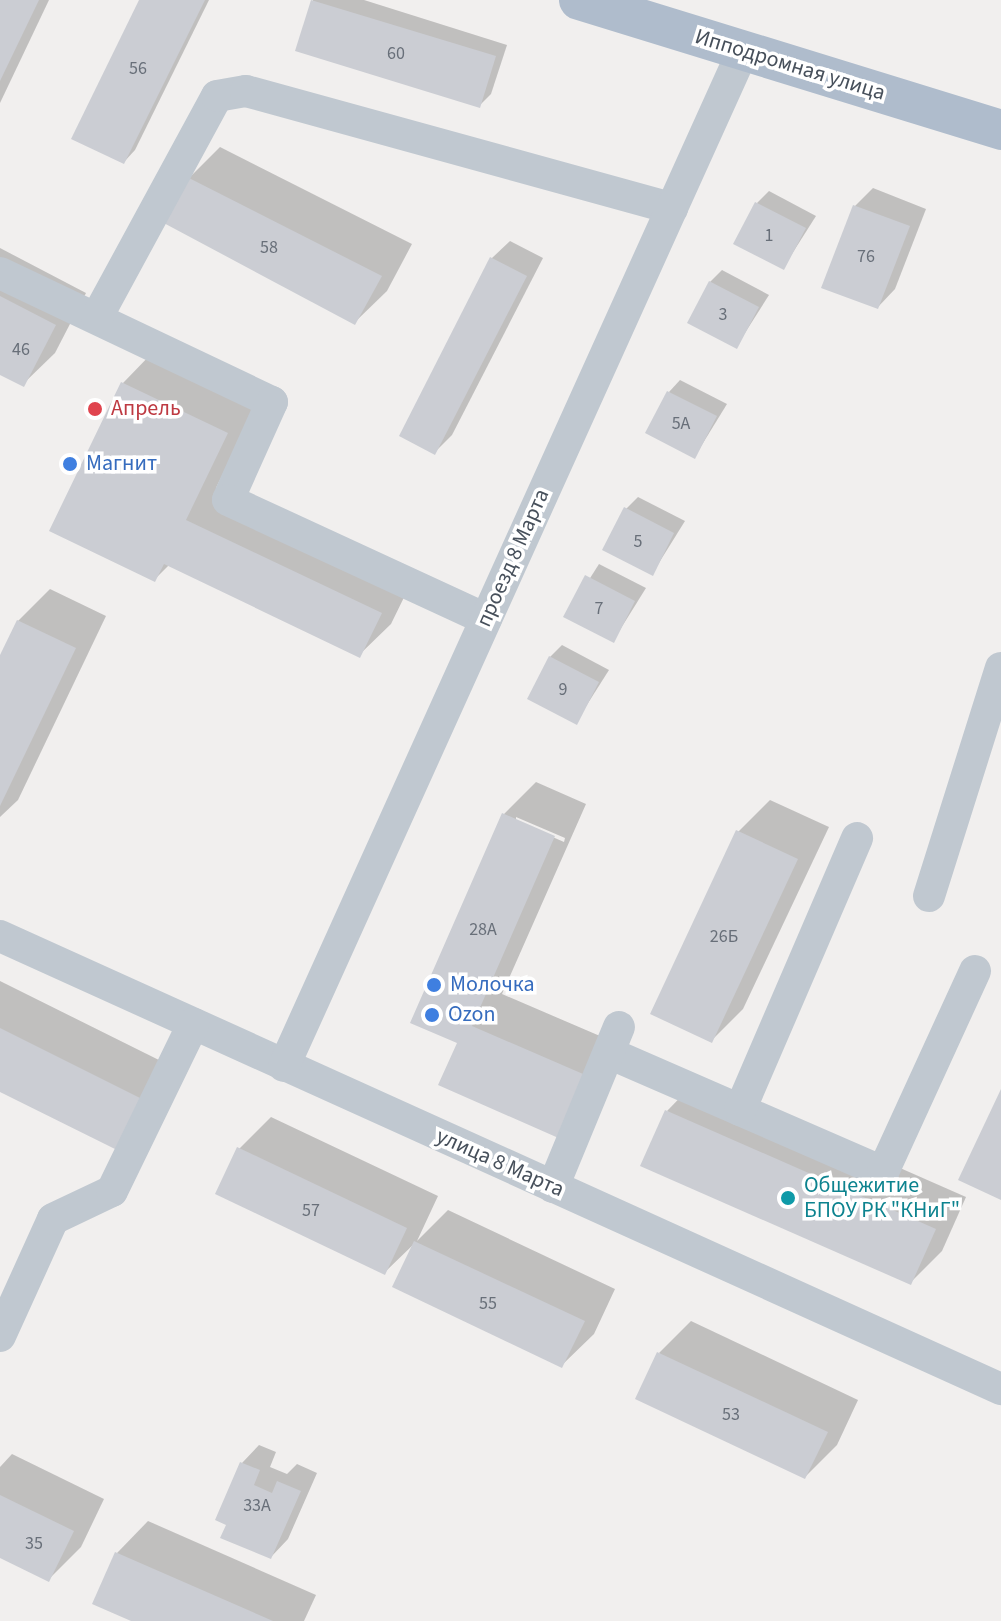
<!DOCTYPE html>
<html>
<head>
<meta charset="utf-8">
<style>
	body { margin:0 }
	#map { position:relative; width:1001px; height:1621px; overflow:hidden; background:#f1efee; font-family:"Source Sans 3",sans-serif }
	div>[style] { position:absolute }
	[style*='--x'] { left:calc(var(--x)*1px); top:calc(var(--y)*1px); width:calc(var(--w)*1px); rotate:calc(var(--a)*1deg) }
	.shadow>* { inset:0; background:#0003 }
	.building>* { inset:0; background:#cbcdd3 }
	.minor>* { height:32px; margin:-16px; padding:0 16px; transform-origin:16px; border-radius:16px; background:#c0c8d0 }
	.major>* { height:40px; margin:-20px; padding:0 20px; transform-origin:20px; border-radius:20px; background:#afbccc }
	.dots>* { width:22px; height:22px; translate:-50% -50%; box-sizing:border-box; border:4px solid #fff; border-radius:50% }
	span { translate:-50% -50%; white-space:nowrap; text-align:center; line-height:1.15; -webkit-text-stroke:7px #fff; paint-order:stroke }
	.number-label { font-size:18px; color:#686f79 }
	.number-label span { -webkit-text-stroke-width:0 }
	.street-label { font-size:22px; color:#47505b }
	.health-label { font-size:22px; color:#be3a42 }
	.left { translate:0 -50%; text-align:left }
	.shop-label { font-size:22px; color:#366cbe }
	.culture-label { font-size:22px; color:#0d838f }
</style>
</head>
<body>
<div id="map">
	<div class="shadow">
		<i style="clip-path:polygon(0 0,49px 0,0 103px)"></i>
		<i style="clip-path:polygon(141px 0,209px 0,135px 150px,124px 162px)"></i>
		<i style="clip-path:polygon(313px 0,364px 0,507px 45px,491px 94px,479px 106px,298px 50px)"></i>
		<i style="clip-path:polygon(220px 147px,412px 244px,387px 291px,355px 322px,188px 179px)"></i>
		<i style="clip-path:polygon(873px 188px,926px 209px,895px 289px,878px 307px,855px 206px)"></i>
		<i style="clip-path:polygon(769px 191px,816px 216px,783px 268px,757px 203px)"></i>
		<i style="clip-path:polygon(510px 241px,543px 258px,452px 435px,435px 452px,492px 258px)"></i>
		<i style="clip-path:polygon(0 248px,86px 293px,55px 353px,23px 384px,0 372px)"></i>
		<i style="clip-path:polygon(722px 270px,769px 295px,736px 347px,710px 282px)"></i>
		<i style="clip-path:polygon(154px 351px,258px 401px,216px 488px,412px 581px,391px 624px,359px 655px,170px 564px,155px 579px,123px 383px)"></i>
		<i style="clip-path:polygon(680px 380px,727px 404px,695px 456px,669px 392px)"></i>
		<i style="clip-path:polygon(638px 497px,685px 521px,652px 574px,626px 509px)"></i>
		<i style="clip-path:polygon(599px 564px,646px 588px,613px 641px,566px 616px)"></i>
		<i style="clip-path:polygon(50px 589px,106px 616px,18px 800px,0 817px,0 659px,18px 621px)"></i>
		<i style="clip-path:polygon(562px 645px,609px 670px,576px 722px,550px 657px)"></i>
		<i style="clip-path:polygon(evenodd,536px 782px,586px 804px,502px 994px,621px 1045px,594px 1106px,459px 1042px,504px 814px,536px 782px,516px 817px,565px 838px,564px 842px,516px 821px,516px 817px)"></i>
		<i style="clip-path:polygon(770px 800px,829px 827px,743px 1009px,711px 1041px,738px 832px)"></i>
		<i style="clip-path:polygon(0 981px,173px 1067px,148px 1116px,0 1090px)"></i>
		<i style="clip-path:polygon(698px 1079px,966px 1197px,942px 1251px,910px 1283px,667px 1111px)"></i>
		<i style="clip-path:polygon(271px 1117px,438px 1196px,417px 1241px,448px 1210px,615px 1289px,594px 1334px,562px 1365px,395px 1286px,416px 1242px,385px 1272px,239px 1149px)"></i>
		<i style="clip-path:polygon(691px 1321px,858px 1400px,837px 1445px,805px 1477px,659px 1353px)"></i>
		<i style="clip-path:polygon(259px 1445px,276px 1452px,270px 1467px,287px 1474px,297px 1464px,317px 1473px,288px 1539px,271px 1557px,242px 1463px)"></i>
		<i style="clip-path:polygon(12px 1454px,104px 1499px,81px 1547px,49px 1579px,0 1555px,0 1467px)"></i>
		<i style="clip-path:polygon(148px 1521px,316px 1595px,304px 1621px,136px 1621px,117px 1553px)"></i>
	</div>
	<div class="building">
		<i style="clip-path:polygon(0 0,39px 0,0 81px)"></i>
		<i style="clip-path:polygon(139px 0,205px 0,124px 164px,71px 139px)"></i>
		<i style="clip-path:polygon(311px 0,496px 56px,480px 108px,295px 51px)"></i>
		<i style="clip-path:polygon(187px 177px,382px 276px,355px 325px,160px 221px)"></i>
		<i style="clip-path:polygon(755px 202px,806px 228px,784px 270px,733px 244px)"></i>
		<i style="clip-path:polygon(853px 205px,910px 226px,878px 309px,821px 288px)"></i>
		<i style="clip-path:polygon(490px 257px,527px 276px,435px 455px,399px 436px)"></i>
		<i style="clip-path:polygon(709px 281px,759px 307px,737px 349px,687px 323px)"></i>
		<i style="clip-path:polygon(0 296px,56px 325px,24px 387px,0 375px)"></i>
		<i style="clip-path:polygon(121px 382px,228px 433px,186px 520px,382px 613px,360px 658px,164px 564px,155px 582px,49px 531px)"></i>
		<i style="clip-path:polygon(667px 391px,717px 416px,695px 459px,645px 433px)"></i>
		<i style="clip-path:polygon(624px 507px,674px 533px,653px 576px,602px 550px)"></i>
		<i style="clip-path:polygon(585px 575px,635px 601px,614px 643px,563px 617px)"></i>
		<i style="clip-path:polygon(17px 620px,76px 648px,0 806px,0 655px)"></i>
		<i style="clip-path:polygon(549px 656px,599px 682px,577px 725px,527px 699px)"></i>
		<i style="clip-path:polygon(502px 813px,555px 836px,472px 1026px,590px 1077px,563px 1140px,438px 1085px,457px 1043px,410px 1023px)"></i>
		<i style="clip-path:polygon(736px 830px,798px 859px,712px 1043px,650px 1014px)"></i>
		<i style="clip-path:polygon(0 1028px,142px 1099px,117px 1150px,0 1092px)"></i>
		<i style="clip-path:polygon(1001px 1089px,1001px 1200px,958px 1180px)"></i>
		<i style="clip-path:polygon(665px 1110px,936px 1229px,911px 1285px,640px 1166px)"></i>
		<i style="clip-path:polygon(237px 1147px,407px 1228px,385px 1275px,215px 1194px)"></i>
		<i style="clip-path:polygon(414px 1241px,585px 1321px,562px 1368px,392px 1287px)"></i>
		<i style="clip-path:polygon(657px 1352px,828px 1432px,805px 1479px,635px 1399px)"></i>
		<i style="clip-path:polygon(240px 1462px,260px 1470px,254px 1485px,272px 1493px,277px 1481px,301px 1491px,271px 1559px,220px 1538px,226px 1525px,215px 1520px)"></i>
		<i style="clip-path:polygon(0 1495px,74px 1531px,49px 1582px,0 1558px)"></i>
		<i style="clip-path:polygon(115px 1552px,273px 1621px,131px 1621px,92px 1604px)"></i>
	</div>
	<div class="minor">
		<i style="--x:0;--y:273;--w:301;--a:25.4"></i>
		<i style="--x:272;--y:402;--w:107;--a:114.2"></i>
		<i style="--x:228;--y:500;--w:284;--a:24.8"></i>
		<i style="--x:97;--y:317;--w:251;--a:-61.5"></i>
		<i style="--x:217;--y:96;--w:29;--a:-10"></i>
		<i style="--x:246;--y:91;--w:442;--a:15.4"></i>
		<i style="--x:929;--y:896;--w:239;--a:-72.5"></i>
		<i style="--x:0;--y:936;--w:1099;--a:24.35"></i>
		<i style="--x:609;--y:1053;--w:299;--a:23.5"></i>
		<i style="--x:883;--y:1172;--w:221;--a:-65.4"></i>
		<i style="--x:284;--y:1066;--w:1114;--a:-65.67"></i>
		<i style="--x:740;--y:1110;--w:296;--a:-66.7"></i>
		<i style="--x:553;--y:1187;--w:173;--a:-67.6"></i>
		<i style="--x:0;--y:1336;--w:128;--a:-65.6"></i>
		<i style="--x:53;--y:1219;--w:65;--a:-25.4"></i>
		<i style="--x:112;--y:1191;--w:186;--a:-64.1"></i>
	</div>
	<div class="major">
		<i style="--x:579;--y:0;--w:442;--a:17.1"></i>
	</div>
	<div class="dots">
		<i style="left:95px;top:409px;background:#e0444e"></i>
		<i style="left:70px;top:464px;background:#3f7fe0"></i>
		<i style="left:434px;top:985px;background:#3f7fe0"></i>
		<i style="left:432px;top:1015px;background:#3f7fe0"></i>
		<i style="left:788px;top:1198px;background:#0f9aa8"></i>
	</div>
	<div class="number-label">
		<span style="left:396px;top:54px">60</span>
		<span style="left:138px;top:69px">56</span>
		<span style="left:769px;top:236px">1</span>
		<span style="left:269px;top:248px">58</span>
		<span style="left:866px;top:257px">76</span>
		<span style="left:723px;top:315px">3</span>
		<span style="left:21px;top:350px">46</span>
		<span style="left:681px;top:424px">5А</span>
		<span style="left:638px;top:542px">5</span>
		<span style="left:599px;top:609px">7</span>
		<span style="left:563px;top:690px">9</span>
		<span style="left:483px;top:930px">28А</span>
		<span style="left:724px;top:937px">26Б</span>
		<span style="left:311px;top:1211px">57</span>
		<span style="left:488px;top:1304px">55</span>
		<span style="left:731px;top:1415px">53</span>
		<span style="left:257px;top:1506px">33А</span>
		<span style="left:34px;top:1544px">35</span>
	</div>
	<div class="street-label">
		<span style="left:790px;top:65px;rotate:17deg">Ипподромная улица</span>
		<span style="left:513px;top:558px;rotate:-66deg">проезд 8 Марта</span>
		<span style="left:500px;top:1163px;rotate:24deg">улица 8 Марта</span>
	</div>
	<div class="health-label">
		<span class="left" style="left:111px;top:409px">Апрель</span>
	</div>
	<div class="shop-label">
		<span class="left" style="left:86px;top:464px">Магнит</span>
		<span class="left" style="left:450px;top:985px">Молочка</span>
		<span class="left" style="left:448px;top:1015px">Ozon</span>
	</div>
	<div class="culture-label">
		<span class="left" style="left:804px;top:1198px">Общежитие<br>БПОУ РК "КНиГ"</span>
	</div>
</div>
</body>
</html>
